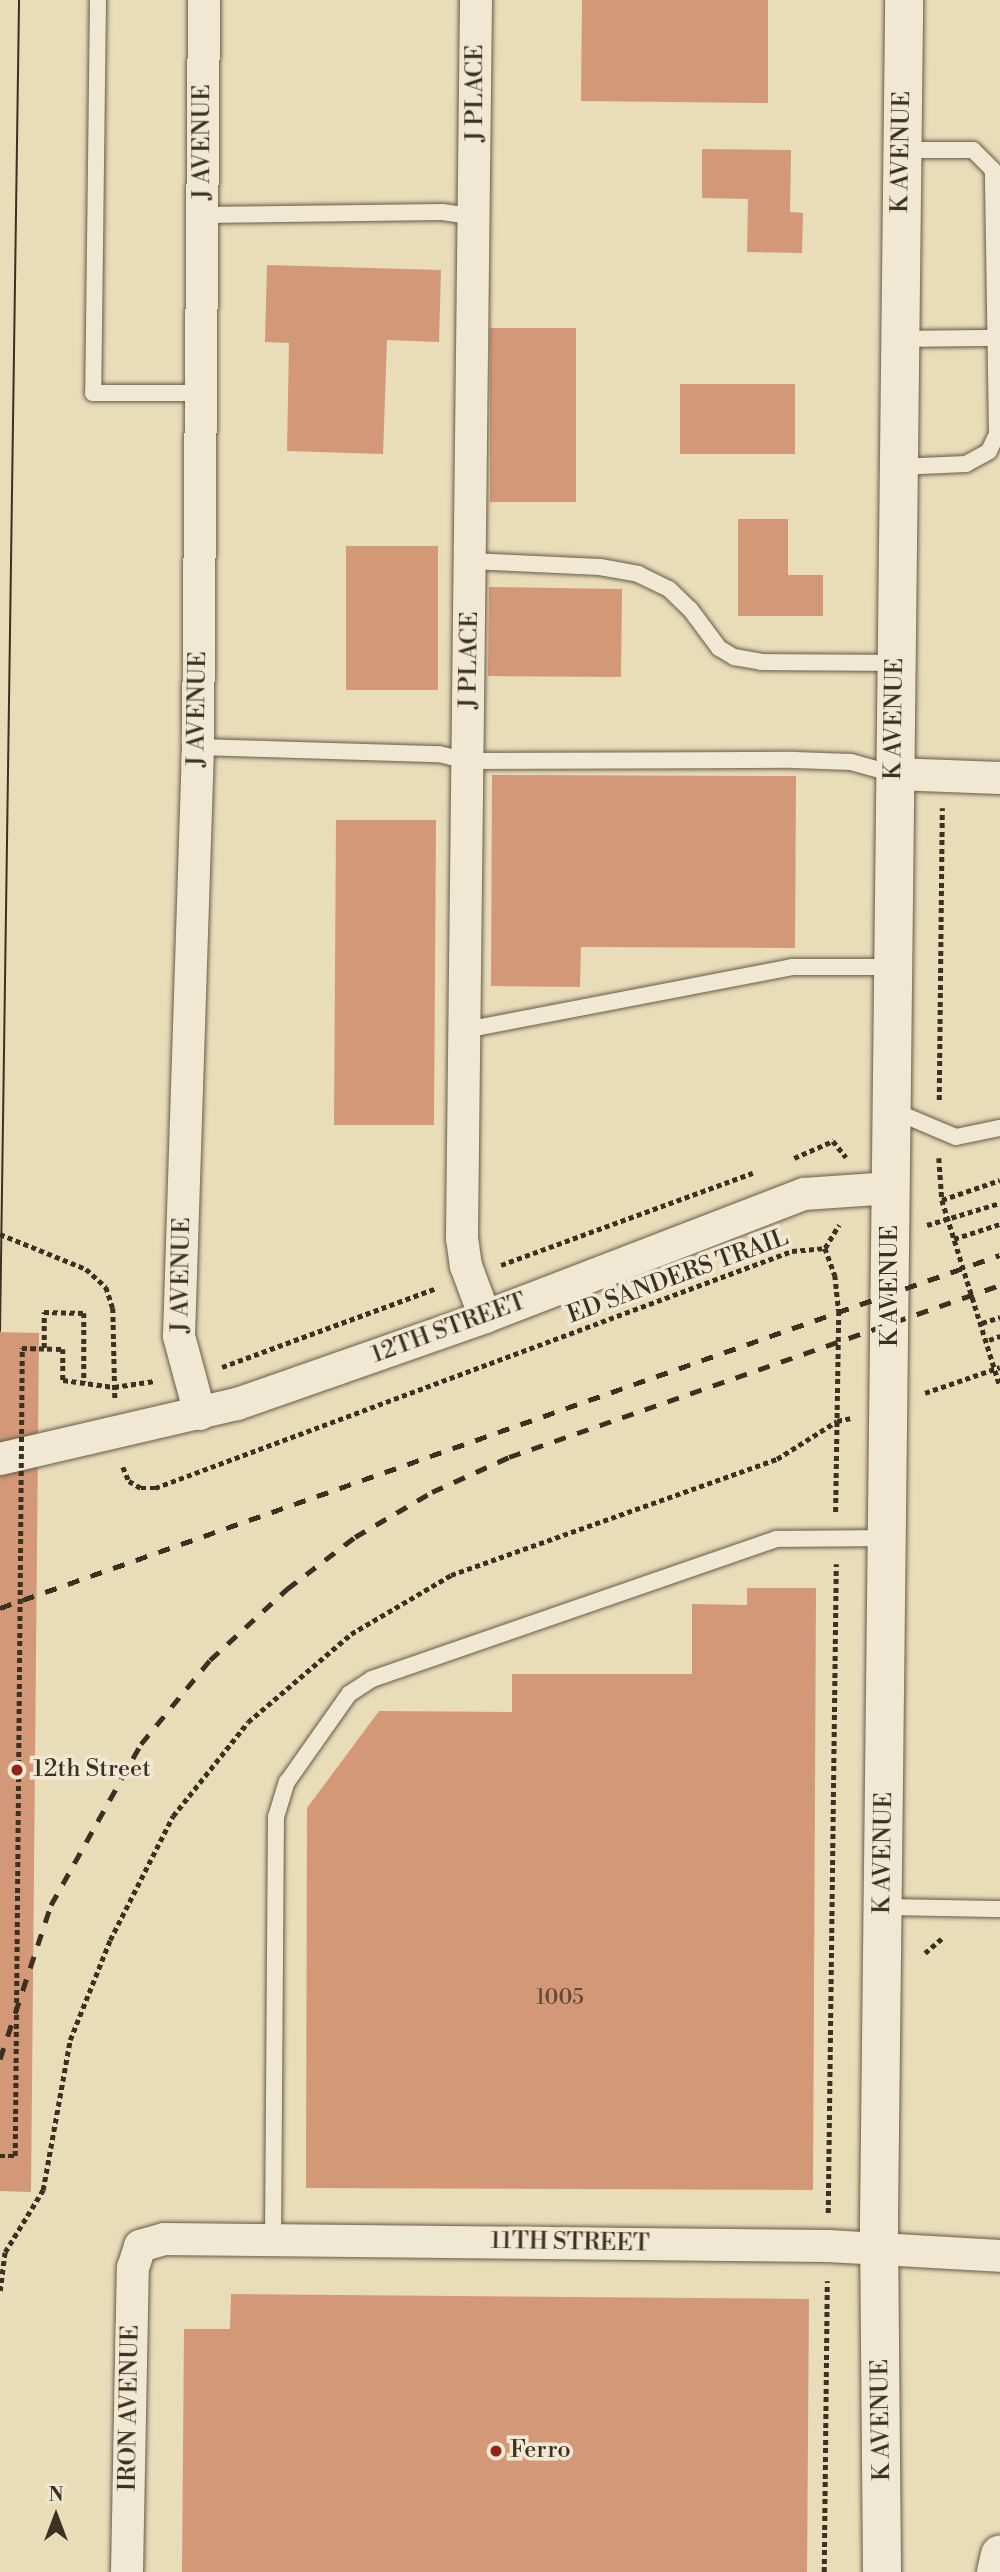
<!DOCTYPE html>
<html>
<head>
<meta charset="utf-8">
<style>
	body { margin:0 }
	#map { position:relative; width:1000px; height:2572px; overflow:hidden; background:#e8dcb9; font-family:"Libre Bodoni",serif }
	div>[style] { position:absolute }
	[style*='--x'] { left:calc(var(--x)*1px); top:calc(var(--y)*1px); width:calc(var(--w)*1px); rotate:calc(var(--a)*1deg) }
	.building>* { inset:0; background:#d39878 }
	.path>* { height:4.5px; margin-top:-2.25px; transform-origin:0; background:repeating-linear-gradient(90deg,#3c3021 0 5px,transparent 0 8.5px) }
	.roads { filter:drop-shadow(0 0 2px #675b47) drop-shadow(0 0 2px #675b47) }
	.lane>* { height:16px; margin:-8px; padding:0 8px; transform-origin:8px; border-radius:8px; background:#f0e8d2 }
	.street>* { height:32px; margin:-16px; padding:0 16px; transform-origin:16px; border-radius:16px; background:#f0e8d2 }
	.secondary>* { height:38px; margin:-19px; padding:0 19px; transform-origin:19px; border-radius:19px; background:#f0e8d2 }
	.tram>* { height:2px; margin:-1px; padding:0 1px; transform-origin:1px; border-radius:1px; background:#3c3021 }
	.rail>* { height:5px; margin-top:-2.5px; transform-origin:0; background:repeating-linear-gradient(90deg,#3c3021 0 12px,transparent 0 24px) }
	.path-bridge>* { height:4.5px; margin-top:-2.25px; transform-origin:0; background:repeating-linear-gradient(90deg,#3c3021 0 5px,transparent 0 8.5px) }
	.dots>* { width:19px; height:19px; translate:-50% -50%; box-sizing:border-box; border:4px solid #f0e8d2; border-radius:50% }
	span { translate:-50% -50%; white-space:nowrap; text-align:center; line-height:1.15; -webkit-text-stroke:7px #f0e8d2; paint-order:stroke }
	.number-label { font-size:21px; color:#624a37 }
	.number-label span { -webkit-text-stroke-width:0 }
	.street-label { font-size:24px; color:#3c3021 }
	.poi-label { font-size:24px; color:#3c3021 }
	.left { translate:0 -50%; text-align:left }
	.north { position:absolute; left:21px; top:2481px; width:70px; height:70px; -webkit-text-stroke:5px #f0e8d2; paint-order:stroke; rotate:0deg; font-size:19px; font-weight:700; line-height:28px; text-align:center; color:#3c3021 }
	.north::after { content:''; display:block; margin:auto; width:24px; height:32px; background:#3c3021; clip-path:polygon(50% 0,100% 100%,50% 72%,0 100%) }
</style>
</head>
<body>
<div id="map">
	<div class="building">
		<i style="clip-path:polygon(582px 0,768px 0,768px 103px,581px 101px)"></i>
		<i style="clip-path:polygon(702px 149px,791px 150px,790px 212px,803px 213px,802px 253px,747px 252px,748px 199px,702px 198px)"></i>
		<i style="clip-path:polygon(267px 265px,441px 270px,439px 342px,387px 340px,383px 454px,287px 451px,289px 343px,265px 342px)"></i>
		<i style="clip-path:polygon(490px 328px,576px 328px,576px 502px,490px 502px)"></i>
		<i style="clip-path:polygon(680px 384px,795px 384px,795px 454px,680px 454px)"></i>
		<i style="clip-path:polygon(738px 519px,788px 519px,788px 575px,823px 575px,823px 616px,738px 616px)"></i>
		<i style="clip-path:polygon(346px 546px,438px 546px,438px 690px,346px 690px)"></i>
		<i style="clip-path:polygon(489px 587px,622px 589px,621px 677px,488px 676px)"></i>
		<i style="clip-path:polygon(492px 775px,796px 776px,795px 948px,581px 947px,580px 987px,491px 986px)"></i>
		<i style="clip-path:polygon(336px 820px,436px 820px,434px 1125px,334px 1125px)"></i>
		<i style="clip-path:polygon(0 1332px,39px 1333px,31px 2192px,0 2191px)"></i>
		<i style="clip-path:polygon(747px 1588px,816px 1588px,813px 2190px,306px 2188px,307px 1808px,379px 1711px,512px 1712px,512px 1674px,692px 1674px,692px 1604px,747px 1605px)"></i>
		<i style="clip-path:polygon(231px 2294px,809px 2299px,807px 2572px,182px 2572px,184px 2329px,230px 2329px)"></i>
	</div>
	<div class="path">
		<i style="--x:939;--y:1100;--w:292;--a:-89.4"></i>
		<i style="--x:794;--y:1158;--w:43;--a:-23.6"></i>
		<i style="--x:833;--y:1141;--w:21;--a:51"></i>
		<i style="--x:939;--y:1158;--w:42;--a:85.9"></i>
		<i style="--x:942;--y:1200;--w:195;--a:72.7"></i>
		<i style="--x:942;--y:1200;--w:61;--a:-19"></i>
		<i style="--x:927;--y:1225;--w:76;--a:-16.8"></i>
		<i style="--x:0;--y:1234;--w:93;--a:22.1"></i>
		<i style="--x:86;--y:1269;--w:27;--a:42"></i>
		<i style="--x:106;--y:1287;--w:22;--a:72"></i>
		<i style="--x:113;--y:1308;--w:91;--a:88.7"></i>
		<i style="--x:954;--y:1239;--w:48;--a:-18.1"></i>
		<i style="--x:825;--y:1248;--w:27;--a:-59"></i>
		<i style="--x:501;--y:1265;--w:268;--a:-20.1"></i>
		<i style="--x:982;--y:1323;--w:19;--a:-18"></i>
		<i style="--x:989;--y:1340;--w:12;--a:-20"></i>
		<i style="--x:44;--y:1348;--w:36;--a:-90"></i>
		<i style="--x:44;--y:1312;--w:40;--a:1.4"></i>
		<i style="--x:84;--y:1313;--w:69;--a:90"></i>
		<i style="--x:63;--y:1349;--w:31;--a:90"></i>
		<i style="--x:63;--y:1380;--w:51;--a:7.8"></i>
		<i style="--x:114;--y:1387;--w:41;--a:-8.3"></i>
		<i style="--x:222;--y:1367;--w:229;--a:-20.2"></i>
		<i style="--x:925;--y:1393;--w:79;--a:-19.1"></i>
		<i style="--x:123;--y:1467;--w:15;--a:67"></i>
		<i style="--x:129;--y:1481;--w:14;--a:30"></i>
		<i style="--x:141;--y:1488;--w:14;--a:0"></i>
		<i style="--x:155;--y:1488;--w:680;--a:-20.41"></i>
		<i style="--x:792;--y:1251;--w:33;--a:-5"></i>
		<i style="--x:825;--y:1248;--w:29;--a:70"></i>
		<i style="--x:835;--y:1275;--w:36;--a:84"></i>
		<i style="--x:839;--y:1311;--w:202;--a:90.9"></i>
		<i style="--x:925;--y:1953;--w:23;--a:-41"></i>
		<i style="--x:0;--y:2156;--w:15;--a:0"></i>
		<i style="--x:828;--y:2213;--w:649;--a:-89.29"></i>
		<i style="--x:0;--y:2291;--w:39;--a:-83"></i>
		<i style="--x:5;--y:2252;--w:73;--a:-58.5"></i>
		<i style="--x:43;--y:2190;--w:152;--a:-79.8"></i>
		<i style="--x:70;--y:2040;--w:108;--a:-68.2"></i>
		<i style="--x:110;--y:1940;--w:139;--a:-63.1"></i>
		<i style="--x:173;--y:1816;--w:120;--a:-51.4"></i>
		<i style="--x:248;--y:1722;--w:135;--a:-40.5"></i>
		<i style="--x:351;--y:1634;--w:116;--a:-30.5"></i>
		<i style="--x:451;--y:1575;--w:346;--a:-19.6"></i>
		<i style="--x:777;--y:1459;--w:71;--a:-32.3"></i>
		<i style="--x:837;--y:1421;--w:14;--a:-12"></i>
		<i style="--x:824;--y:2572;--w:291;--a:-89.4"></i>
	</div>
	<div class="roads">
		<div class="lane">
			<i style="--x:98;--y:0;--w:393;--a:90.7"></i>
			<i style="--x:93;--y:393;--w:106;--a:0"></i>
			<i style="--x:203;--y:215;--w:239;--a:-0.7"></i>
			<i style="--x:442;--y:212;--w:34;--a:8"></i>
			<i style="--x:900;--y:339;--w:100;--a:-0.6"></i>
			<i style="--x:898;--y:467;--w:68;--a:-2.5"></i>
			<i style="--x:966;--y:464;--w:26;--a:-29"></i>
			<i style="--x:989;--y:451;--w:19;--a:-65"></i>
			<i style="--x:997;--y:434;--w:264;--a:-90.9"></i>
			<i style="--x:993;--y:170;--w:28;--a:-135"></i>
			<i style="--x:973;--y:150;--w:71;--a:180"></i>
			<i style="--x:471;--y:561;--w:129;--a:2.7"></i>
			<i style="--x:600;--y:567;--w:39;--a:10"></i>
			<i style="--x:638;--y:574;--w:34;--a:26"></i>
			<i style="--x:669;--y:589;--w:29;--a:44"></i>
			<i style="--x:690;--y:609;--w:49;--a:53.4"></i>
			<i style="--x:719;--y:648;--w:17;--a:31"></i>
			<i style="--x:734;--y:657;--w:27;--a:10"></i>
			<i style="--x:761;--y:662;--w:135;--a:0.4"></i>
			<i style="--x:198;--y:747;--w:241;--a:1.7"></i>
			<i style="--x:439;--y:754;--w:30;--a:14"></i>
			<i style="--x:468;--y:761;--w:326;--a:-0.2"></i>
			<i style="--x:794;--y:760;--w:57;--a:2"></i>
			<i style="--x:851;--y:762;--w:45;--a:15.6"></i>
			<i style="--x:465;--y:1030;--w:333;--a:-10.9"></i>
			<i style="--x:792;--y:967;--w:100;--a:0"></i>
			<i style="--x:892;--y:1110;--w:69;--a:22.9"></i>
			<i style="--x:956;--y:1137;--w:45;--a:-11.6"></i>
			<i style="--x:883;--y:1907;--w:117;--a:1"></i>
			<i style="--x:273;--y:2241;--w:424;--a:-89.6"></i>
			<i style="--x:276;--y:1817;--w:37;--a:-73"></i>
			<i style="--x:287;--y:1782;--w:108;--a:-54.8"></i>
			<i style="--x:349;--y:1694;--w:27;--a:-33"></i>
			<i style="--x:372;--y:1679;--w:428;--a:-19.1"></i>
			<i style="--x:776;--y:1539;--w:112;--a:-0.5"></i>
		</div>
		<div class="street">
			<i style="--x:476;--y:0;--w:1238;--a:90.65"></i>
			<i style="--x:462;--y:1238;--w:28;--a:82"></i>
			<i style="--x:466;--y:1266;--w:54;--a:69.6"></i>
			<i style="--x:894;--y:774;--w:106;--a:2.2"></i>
			<i style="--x:200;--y:1414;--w:81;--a:-105.1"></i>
			<i style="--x:179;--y:1336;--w:589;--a:-88.15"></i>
			<i style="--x:198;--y:747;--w:747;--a:-89.54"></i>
			<i style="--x:0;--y:1459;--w:243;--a:-13.1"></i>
			<i style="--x:237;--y:1404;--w:263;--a:-19.3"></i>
			<i style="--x:485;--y:1317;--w:342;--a:-21.1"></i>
			<i style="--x:804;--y:1194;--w:87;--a:-3.9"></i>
			<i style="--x:127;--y:2572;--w:304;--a:-88.9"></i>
			<i style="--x:133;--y:2268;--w:23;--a:-72"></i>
			<i style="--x:140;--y:2246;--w:25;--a:-16"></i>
			<i style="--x:164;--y:2239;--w:664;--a:0.6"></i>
			<i style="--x:828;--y:2246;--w:172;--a:3.3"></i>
		</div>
		<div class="secondary">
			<i style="--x:882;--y:2572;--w:352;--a:-90.5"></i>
			<i style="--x:879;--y:2220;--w:2220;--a:-89.35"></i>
			<i style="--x:996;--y:2572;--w:18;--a:-77"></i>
		</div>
	</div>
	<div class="tram">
		<i style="--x:0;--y:1331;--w:1331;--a:-89.18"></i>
	</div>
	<div class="rail">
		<i style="--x:0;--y:1608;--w:1060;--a:-19.44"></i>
		<i style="--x:0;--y:2059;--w:162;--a:-71.7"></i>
		<i style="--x:51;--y:1905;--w:184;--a:-60.8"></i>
		<i style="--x:141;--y:1744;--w:109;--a:-50.6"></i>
		<i style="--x:210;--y:1660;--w:105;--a:-42.7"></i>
		<i style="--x:287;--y:1589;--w:86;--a:-37.4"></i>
		<i style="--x:355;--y:1537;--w:89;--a:-30.3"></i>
		<i style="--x:432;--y:1492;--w:85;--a:-24.4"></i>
		<i style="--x:509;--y:1457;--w:520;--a:-19.31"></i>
	</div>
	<div class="path-bridge">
		<i style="--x:15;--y:2156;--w:808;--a:-89.5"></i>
		<i style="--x:22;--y:1348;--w:41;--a:1.4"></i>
	</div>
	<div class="dots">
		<i style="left:17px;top:1770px;background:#8f2418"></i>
		<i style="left:496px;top:2451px;background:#8f2418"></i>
	</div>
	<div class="number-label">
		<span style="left:560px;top:1998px">1005</span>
	</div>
	<div class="street-label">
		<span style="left:476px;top:93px;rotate:-90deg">J PLACE</span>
		<span style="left:203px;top:142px;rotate:-90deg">J AVENUE</span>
		<span style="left:902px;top:152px;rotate:-89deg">K AVENUE</span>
		<span style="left:470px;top:660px;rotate:-89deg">J PLACE</span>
		<span style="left:198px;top:709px;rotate:-89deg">J AVENUE</span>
		<span style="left:895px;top:719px;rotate:-89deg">K AVENUE</span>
		<span style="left:182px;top:1275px;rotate:-89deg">J AVENUE</span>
		<span style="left:678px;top:1277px;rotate:-20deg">ED SANDERS TRAIL</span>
		<span style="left:891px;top:1286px;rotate:-90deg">K AVENUE</span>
		<span style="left:449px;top:1329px;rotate:-20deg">12TH STREET</span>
		<span style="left:884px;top:1853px;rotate:-89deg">K AVENUE</span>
		<span style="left:570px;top:2243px;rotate:1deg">11TH STREET</span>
		<span style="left:130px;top:2408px;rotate:-89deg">IRON AVENUE</span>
		<span style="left:882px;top:2420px;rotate:-91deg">K AVENUE</span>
	</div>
	<div class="poi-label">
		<span class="left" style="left:33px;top:1770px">12th Street</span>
		<span class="left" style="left:510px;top:2451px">Ferro</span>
	</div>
	<div class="north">N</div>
</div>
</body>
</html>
